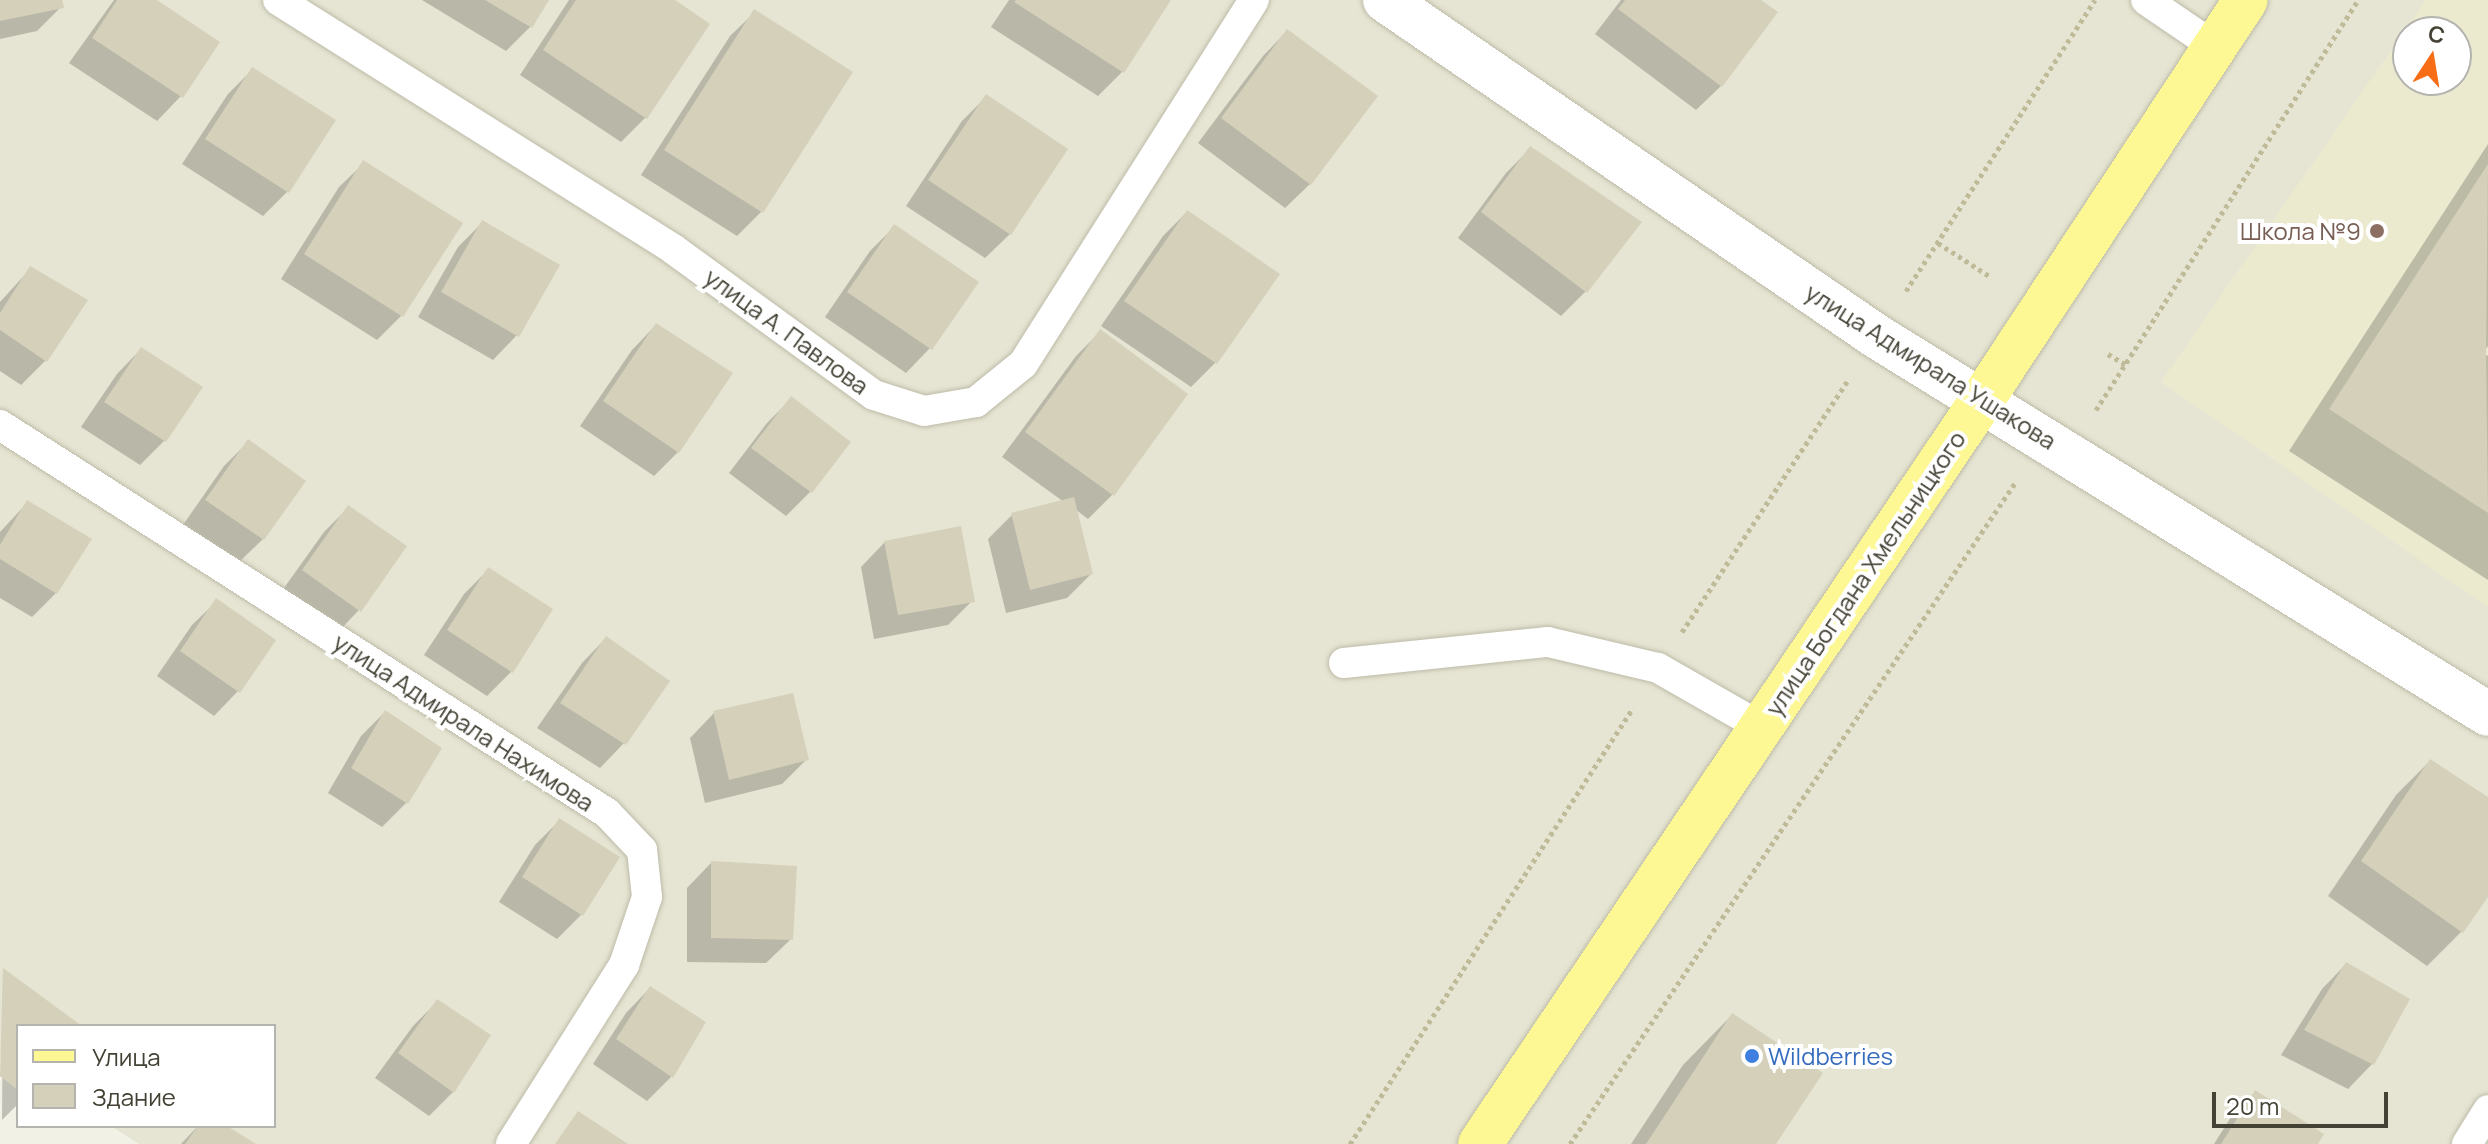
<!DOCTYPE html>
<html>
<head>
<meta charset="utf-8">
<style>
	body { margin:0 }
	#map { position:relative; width:2488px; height:1144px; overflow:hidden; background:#f2f1e5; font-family:Manrope,sans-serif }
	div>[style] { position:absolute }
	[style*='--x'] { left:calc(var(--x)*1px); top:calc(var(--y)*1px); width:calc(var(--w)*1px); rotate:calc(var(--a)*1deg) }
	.residential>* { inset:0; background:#e6e5d3 }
	.education>* { inset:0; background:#ebeacf }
	.shadow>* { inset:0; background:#0003 }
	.building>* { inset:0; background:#d4d0ba }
	.path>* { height:5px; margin-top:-2.5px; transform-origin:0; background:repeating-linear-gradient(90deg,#bfbb99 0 4px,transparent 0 8px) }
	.roads { filter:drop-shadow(0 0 2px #bdbba8) drop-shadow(0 0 2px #bdbba8) }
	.service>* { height:30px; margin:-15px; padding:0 15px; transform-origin:15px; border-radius:15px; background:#fff }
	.minor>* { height:44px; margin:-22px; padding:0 22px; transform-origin:22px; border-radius:22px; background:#fff }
	.primary>* { height:44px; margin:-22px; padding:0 22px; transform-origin:22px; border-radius:22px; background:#fdf893 }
	.dots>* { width:22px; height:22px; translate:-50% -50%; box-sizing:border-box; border:4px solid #fff; border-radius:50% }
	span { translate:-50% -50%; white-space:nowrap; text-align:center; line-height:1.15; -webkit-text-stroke:8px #fff; paint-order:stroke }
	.education-label { font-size:24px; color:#785e54 }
	.right { translate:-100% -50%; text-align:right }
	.street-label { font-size:24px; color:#444235 }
	.shop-label { font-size:24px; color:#366cbe }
	.left { translate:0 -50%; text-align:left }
	.legend { position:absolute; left:16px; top:1024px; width:260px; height:104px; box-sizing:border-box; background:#fff; border:2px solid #b4b3ae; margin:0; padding:10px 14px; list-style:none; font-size:24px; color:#444235 }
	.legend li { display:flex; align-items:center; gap:16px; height:40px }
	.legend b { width:40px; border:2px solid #b4b3ae }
	.north { position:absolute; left:2392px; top:16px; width:80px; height:80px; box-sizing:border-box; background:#fff; border:2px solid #b4b3ae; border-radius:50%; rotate:12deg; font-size:22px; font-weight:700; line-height:32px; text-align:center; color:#444235 }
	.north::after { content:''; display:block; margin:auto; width:28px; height:36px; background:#f76e17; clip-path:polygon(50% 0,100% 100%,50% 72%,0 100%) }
	.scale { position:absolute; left:2212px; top:1092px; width:176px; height:36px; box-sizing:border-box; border:4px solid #444235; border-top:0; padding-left:10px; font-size:24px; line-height:28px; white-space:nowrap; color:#444235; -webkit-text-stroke:6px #fff; paint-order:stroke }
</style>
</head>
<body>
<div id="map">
	<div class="residential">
		<i style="clip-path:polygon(evenodd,0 0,2488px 0,2488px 1144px,139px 1144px,111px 1126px,274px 1126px,274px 1026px,18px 1026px,18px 1065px,0 1053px,0 0,2408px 32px,2456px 32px,2456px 80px,2408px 80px,2408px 32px)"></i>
	</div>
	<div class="education">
		<i style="clip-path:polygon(evenodd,2426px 0,2488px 0,2488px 607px,2161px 382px,2426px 0,2408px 32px,2456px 32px,2456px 80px,2408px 80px,2408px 32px)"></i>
	</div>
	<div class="shadow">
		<i style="clip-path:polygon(0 0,60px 0,61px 7px,37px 31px,0 39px)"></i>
		<i style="clip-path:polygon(114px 0,153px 0,181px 96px,157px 121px,69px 63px)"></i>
		<i style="clip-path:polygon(422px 0,547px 0,530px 27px,506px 51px)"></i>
		<i style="clip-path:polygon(569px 0,671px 0,646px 117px,621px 142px,520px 75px)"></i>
		<i style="clip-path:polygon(1009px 0,1168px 0,1123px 71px,1098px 96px,991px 27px)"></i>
		<i style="clip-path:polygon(1621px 0,1757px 0,1721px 86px,1696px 110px,1595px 34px)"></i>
		<i style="clip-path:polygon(755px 12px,761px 212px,737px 236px,641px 175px,730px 36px)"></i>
		<i style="clip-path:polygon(1287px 31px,1310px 184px,1285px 208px,1198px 143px,1263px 56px)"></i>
		<i style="clip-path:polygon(253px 69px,287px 192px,263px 216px,182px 164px,228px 94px)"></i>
		<i style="clip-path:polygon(986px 97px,1010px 234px,985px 258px,906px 206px,962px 121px)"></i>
		<i style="clip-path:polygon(2488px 144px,2488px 346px,2483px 353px,2488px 356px,2488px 580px,2289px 451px)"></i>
		<i style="clip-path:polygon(1530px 149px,1640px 222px,1585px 292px,1561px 316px,1458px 238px,1506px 173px)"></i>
		<i style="clip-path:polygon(364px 163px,401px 316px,377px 340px,281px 279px,339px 187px)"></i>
		<i style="clip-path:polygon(1187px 212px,1277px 275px,1215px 363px,1191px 387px,1101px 326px,1163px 236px)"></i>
		<i style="clip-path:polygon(482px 223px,517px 335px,493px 360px,418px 317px,458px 247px)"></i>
		<i style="clip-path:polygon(894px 227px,930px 348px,906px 373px,825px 317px,870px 251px)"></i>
		<i style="clip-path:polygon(31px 268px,46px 360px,21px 385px,0 371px,0 302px)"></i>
		<i style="clip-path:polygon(656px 325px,678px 452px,654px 476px,580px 426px,632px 350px)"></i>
		<i style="clip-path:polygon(1100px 332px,1112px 495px,1088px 519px,1075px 509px,1091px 574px,1067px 598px,1006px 613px,988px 539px,1012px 515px,1064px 502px,1002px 457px,1076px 356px)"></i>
		<i style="clip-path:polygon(141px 349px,165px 440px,140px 465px,81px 427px,117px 374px)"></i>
		<i style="clip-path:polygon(791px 399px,848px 442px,810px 492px,786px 516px,729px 473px,767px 423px)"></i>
		<i style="clip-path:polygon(248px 442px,263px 539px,238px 563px,183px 525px,224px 466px)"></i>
		<i style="clip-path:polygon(28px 502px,56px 593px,32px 617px,0 598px,0 532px)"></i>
		<i style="clip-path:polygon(348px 508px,359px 610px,335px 635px,279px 595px,324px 532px)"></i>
		<i style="clip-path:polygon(885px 542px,972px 601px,948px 625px,874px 639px,861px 567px)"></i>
		<i style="clip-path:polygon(488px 570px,511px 672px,487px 696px,424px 655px,464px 594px)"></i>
		<i style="clip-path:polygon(217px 601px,238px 691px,214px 716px,157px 676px,192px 625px)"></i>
		<i style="clip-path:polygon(606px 638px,624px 743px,600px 768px,537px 728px,582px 663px)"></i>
		<i style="clip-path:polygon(385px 712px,406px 803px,382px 827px,328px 793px,361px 736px)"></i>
		<i style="clip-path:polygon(714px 713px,807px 759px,782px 784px,705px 803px,690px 738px)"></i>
		<i style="clip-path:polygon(2430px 761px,2488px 800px,2488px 893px,2461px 932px,2427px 966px,2328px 896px,2396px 795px)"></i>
		<i style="clip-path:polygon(559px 821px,581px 915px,557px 939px,499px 902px,535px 845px)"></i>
		<i style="clip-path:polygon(711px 863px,791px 939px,766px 963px,687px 962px,687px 888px)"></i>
		<i style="clip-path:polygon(2346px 964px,2408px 999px,2372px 1064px,2348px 1089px,2281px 1055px,2322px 989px)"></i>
		<i style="clip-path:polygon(3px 970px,78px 1026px,18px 1026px,18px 1104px,2px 1120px)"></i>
		<i style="clip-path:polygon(650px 988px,672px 1076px,647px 1101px,593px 1064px,626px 1013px)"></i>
		<i style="clip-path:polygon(437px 1002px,453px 1092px,429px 1116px,375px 1078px,413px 1026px)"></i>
		<i style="clip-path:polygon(1732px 1015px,1774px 1144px,1631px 1144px,1683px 1065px)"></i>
		<i style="clip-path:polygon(2256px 1093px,2315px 1144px,2214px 1144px,2231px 1117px)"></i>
		<i style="clip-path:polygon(198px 1126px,223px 1126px,252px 1144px,181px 1144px)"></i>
	</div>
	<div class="building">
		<i style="clip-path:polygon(0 0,62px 0,64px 8px,0 21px)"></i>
		<i style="clip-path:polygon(117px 0,157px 0,220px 42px,183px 98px,92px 38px)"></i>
		<i style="clip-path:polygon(485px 0,549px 0,532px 28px)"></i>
		<i style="clip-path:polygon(576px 0,675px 0,710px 24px,647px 119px,543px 50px)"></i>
		<i style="clip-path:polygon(1016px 0,1171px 0,1124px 73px,1014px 2px)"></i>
		<i style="clip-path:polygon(1625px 0,1761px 0,1778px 12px,1722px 87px,1618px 9px)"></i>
		<i style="clip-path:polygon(754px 9px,853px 72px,763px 213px,664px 150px)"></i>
		<i style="clip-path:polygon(1287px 29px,1378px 96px,1311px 185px,1221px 118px)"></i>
		<i style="clip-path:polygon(252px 67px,336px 120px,289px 193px,205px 139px)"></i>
		<i style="clip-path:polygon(986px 94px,1068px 149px,1011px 235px,928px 180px)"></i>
		<i style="clip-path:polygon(1530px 146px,1642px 222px,1587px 293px,1481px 212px)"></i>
		<i style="clip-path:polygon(363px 160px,463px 223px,403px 317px,304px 254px)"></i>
		<i style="clip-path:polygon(2488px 164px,2486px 352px,2488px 513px,2329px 409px)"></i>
		<i style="clip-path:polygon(1187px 210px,1280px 274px,1217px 364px,1124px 301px)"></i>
		<i style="clip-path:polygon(482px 220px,560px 265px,519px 337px,441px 292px)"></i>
		<i style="clip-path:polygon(894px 224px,979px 282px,932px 350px,847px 292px)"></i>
		<i style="clip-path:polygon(30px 266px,88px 300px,47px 362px,0 330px,0 313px)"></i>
		<i style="clip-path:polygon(656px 323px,733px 373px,679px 453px,603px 401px)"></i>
		<i style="clip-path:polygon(1100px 329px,1188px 394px,1114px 496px,1025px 432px)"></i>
		<i style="clip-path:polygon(141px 347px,203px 387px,166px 442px,104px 402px)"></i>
		<i style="clip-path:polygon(791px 396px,851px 442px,812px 493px,751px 448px)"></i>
		<i style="clip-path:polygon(248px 439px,306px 481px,264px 540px,205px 500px)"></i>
		<i style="clip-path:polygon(1074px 497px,1093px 574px,1030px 590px,1011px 513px)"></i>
		<i style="clip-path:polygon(27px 500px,92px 539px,57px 594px,0 559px,0 545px)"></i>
		<i style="clip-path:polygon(348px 505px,407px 546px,361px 612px,302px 570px)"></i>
		<i style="clip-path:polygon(961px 526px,975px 602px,898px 615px,884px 541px)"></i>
		<i style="clip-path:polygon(488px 567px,553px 609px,513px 673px,447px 630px)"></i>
		<i style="clip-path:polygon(216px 598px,276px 640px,240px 693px,180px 651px)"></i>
		<i style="clip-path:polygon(606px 636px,670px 681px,626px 745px,560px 703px)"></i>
		<i style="clip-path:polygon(793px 693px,809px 760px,729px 780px,713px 711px)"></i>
		<i style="clip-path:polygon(385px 710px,442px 748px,408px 804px,351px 768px)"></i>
		<i style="clip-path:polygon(2430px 759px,2488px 797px,2488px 897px,2463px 933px,2361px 861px)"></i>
		<i style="clip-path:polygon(559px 818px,620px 857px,583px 916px,522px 877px)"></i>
		<i style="clip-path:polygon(711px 861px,797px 866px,793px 940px,711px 938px)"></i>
		<i style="clip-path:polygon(2346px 962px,2410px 999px,2374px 1065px,2304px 1030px)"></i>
		<i style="clip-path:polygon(3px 968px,82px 1026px,18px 1026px,18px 1090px,0 1076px)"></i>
		<i style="clip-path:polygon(650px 986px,706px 1022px,673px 1078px,616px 1039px)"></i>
		<i style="clip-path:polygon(437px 999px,491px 1035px,454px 1093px,398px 1053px)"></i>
		<i style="clip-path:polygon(1732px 1013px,1823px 1073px,1776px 1144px,1646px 1144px)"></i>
		<i style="clip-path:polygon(2255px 1090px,2324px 1134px,2318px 1144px,2221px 1144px)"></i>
		<i style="clip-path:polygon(578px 1111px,628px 1144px,555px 1144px)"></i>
		<i style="clip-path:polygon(198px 1126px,227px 1126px,256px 1144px,185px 1144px)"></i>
	</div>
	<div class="path">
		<i style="--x:1938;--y:243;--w:63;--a:32.7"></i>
		<i style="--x:1906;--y:291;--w:347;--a:-57"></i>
		<i style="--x:2108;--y:354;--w:21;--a:31"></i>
		<i style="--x:2096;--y:410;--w:487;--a:-57.4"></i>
		<i style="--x:1682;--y:632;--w:302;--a:-56.6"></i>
		<i style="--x:1350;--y:1144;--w:520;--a:-57.01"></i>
		<i style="--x:1570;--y:1144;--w:797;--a:-56.05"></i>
	</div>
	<div class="roads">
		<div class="service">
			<i style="--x:278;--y:0;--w:467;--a:32.2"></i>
			<i style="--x:673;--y:249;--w:248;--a:36"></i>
			<i style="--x:874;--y:395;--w:52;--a:17.7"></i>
			<i style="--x:924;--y:411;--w:53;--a:-9.8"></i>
			<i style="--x:976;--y:402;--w:60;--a:-39"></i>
			<i style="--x:1023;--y:364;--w:431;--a:-57.6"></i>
			<i style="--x:2146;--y:0;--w:83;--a:34.3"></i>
			<i style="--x:0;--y:425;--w:720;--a:32.59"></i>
			<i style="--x:607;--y:813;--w:51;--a:46.6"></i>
			<i style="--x:642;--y:850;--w:47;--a:83.9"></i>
			<i style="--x:647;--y:897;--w:72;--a:108.7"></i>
			<i style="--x:624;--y:965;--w:212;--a:122.3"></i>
			<i style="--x:1344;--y:663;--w:205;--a:-5.9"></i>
			<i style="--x:1548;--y:642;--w:113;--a:13.3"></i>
			<i style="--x:1658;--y:668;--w:119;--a:29.8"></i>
			<i style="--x:2467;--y:1144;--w:40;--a:-58"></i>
		</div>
		<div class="minor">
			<i style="--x:1385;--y:0;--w:595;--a:34.38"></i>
			<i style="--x:1876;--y:336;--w:719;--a:31.7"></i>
		</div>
		<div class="primary">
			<i style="--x:1480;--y:1144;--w:898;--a:-55.99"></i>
			<i style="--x:1982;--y:400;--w:479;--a:-56.6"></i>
		</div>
	</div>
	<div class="dots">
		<i style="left:2377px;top:231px;background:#8d6e63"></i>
		<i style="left:1752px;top:1056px;background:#3f7fe0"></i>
	</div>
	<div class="education-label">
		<span class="right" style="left:2361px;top:231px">Школа №9</span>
	</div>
	<div class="street-label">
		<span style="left:787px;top:331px;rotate:36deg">улица А. Павлова</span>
		<span style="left:1931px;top:366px;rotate:32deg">улица Адмирала Ушакова</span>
		<span style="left:1865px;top:573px;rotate:-56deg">улица Богдана Хмельницкого</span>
		<span style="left:464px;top:722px;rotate:33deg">улица Адмирала Нахимова</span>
	</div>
	<div class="shop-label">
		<span class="left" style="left:1768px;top:1056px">Wildberries</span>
	</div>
	<ul class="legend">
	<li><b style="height:10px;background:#fdf893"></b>Улица</li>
	<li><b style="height:22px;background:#d4d0ba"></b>Здание</li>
	</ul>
	<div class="north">С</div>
	<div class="scale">20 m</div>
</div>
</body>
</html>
